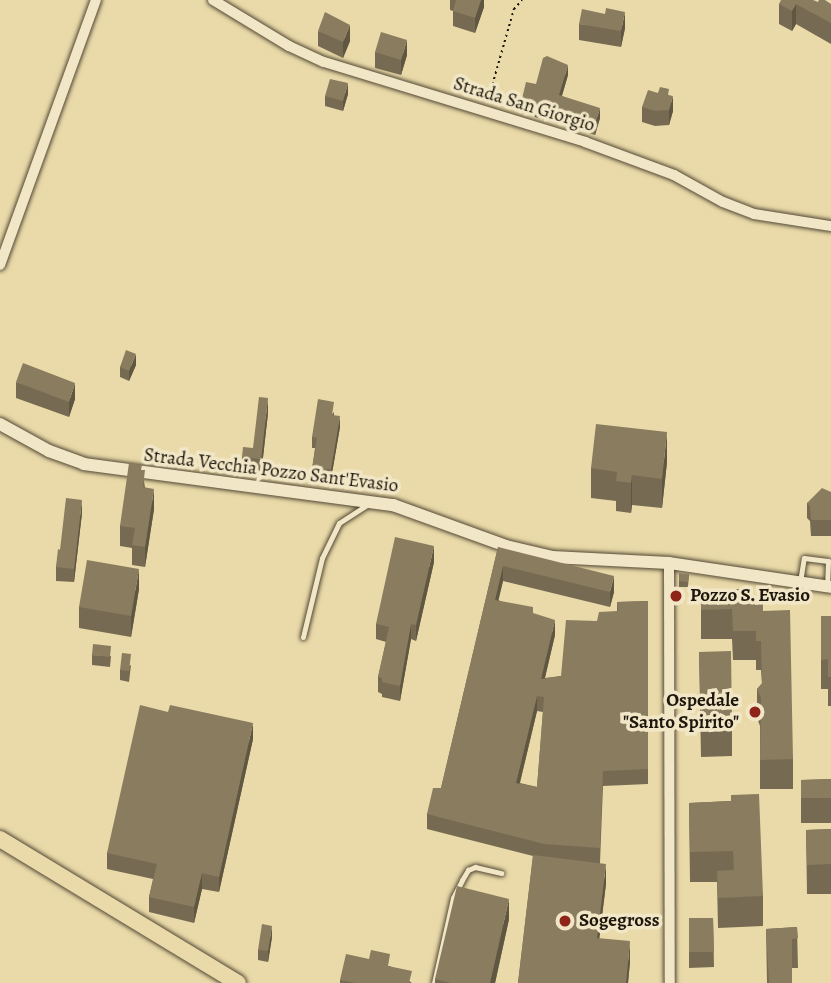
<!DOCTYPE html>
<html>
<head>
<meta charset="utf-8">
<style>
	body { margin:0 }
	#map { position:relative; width:831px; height:983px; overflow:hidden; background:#eadaa9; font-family:Alegreya,serif }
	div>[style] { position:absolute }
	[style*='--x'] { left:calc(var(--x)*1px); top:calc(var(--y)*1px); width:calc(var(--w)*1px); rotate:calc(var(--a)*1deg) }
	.path>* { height:2px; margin-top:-1px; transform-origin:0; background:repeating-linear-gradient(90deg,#1f170e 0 2px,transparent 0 5.5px) }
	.roads { filter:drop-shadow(0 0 2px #524835) drop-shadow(0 0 2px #524835) }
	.service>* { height:5px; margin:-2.5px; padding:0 2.5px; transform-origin:2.5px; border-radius:2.5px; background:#f1e7c7 }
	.minor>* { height:10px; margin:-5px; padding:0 5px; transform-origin:5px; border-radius:5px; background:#f1e7c7 }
	.tertiary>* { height:12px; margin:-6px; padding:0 6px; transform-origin:6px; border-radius:6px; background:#f1e7c7 }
	.primary>* { height:16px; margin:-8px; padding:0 8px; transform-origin:8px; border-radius:8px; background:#eadaa9 }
	.wall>* { inset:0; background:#766b52 }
	.shaded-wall>* { inset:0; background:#605742 }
	.building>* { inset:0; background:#897c5f }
	.dots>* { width:19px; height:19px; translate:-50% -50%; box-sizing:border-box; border:4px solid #f1e7c7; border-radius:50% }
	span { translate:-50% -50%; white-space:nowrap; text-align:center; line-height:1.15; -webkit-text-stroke:7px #f1e7c7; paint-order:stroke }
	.street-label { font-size:19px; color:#1f170e }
	.poi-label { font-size:19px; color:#1f170e; font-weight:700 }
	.left { translate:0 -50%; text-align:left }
	.right { translate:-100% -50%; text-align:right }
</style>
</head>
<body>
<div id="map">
	<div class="path">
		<i style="--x:488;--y:100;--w:95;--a:-74.1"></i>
		<i style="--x:514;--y:9;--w:12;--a:-48"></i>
	</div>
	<div class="roads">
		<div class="service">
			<i style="--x:800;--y:582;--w:24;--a:-81"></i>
			<i style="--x:804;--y:558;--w:24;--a:7"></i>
			<i style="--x:828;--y:561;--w:25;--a:92"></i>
			<i style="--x:303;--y:637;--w:81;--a:-76.5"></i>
			<i style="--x:322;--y:558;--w:39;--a:-64"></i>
			<i style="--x:339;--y:523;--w:37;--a:-33"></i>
			<i style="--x:434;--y:983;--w:87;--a:-77.4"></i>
			<i style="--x:453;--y:898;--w:20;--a:-63"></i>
			<i style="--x:462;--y:880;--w:12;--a:-59"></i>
			<i style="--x:468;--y:870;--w:8;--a:-23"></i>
			<i style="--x:475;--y:867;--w:27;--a:13"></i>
		</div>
		<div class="minor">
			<i style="--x:213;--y:0;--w:89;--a:31.2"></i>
			<i style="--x:289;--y:46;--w:38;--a:25"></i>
			<i style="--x:324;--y:62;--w:273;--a:17"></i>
			<i style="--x:585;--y:142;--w:95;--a:20.3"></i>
			<i style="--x:674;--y:175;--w:56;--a:28.9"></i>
			<i style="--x:723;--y:202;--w:33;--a:21"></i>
			<i style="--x:754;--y:214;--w:78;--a:8.9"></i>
			<i style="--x:0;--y:265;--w:282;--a:-70.1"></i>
			<i style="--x:669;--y:563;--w:420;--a:89.9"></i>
		</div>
		<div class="tertiary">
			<i style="--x:0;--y:424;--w:56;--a:28.9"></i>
			<i style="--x:49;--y:451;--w:37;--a:20"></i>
			<i style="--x:84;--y:464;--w:312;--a:7.6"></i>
			<i style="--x:393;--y:505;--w:120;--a:19.9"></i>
			<i style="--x:506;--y:546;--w:47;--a:13.4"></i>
			<i style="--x:552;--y:557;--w:117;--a:2.9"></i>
			<i style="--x:669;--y:563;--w:164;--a:8.4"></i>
		</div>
		<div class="primary">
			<i style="--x:0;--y:839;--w:278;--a:31.2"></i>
		</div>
	</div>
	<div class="wall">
		<i style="clip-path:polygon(450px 0,484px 0,484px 7px,475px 33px,453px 26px,453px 11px,450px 10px)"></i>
		<i style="clip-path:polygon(818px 2px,831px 4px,831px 44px,796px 24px,792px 31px,779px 24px,779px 4px)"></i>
		<i style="clip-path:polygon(579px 24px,625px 28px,621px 47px,579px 40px)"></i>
		<i style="clip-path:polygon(318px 31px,350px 41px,343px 58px,318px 46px)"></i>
		<i style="clip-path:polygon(375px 52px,407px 55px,401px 75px,375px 68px)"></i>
		<i style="clip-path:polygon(568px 75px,562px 96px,600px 118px,595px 135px,521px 113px,521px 103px,536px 84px)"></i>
		<i style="clip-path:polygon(658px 93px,669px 95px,673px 111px,669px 125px,655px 126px,642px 122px,642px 107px)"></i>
		<i style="clip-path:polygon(348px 94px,343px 111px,325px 106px,325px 96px)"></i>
		<i style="clip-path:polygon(136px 365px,129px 381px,120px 377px,120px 367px)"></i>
		<i style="clip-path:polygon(16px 382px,75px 399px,69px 417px,16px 398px)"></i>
		<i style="clip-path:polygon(334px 412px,334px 415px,340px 427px,331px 479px,312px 479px,312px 469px,315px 448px,312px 448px,312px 437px)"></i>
		<i style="clip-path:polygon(268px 413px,261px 475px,242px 472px,242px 457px,253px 448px)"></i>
		<i style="clip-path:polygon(667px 462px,662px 508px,632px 505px,631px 513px,616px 511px,616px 501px,591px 498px,591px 468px)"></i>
		<i style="clip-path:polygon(142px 470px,145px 487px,154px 509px,145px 567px,132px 565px,132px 548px,120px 546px,120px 526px)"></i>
		<i style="clip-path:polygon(831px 492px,831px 536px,811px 536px,810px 521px,807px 518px,807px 503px)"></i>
		<i style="clip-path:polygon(82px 513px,74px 582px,56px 581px,56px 567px,60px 550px)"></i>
		<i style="clip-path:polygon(evenodd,498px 547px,614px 592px,610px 607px,503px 581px,498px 600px,533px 614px,555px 635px,545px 678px,561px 676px,597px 621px,617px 611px,617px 602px,648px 601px,648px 784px,603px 786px,600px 863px,606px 884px,599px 938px,630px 962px,628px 983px,518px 983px,533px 856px,427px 829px,427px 814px,441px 788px,498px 547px,537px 711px,543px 712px,537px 787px,520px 783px,537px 711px)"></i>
		<i style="clip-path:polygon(434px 562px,416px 641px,411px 639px,400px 701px,382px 697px,382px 694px,378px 692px,378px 677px,386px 642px,376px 639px,376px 624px)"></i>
		<i style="clip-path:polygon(689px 574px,688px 587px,679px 587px,679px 581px)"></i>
		<i style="clip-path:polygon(139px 589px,131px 637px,79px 628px,79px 607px)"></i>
		<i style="clip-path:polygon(701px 589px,744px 597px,763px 611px,793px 759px,793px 789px,760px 789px,760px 726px,757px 718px,757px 689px,762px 684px,761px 670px,756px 670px,756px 660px,733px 660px,732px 639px,701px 639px)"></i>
		<i style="clip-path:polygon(821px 616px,831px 616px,831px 706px,828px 706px,828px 689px,821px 689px)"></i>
		<i style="clip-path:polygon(699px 652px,732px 726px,732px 756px,701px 757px)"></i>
		<i style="clip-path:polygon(92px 655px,111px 656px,110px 667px,92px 665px)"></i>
		<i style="clip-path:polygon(131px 665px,129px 682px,120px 680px,120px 670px)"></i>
		<i style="clip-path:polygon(253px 739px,219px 892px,202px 889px,194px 923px,149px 912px,149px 897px,153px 879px,107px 869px,107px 853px)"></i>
		<i style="clip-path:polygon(831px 779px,831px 823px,801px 823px,801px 780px)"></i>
		<i style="clip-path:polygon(731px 801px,763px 896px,763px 926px,718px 928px,717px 882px,690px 882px,689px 803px)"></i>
		<i style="clip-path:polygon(831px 829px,831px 894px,807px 894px,806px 830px)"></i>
		<i style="clip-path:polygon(689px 918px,713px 918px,714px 967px,689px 968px)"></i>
		<i style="clip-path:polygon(509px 919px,495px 983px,435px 983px,435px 979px)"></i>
		<i style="clip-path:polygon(797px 927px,798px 968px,792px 968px,792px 983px,767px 983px,766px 929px)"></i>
		<i style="clip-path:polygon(272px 937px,268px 962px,258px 960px,258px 950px)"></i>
		<i style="clip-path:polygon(390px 966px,412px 983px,340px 983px,340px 980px)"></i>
	</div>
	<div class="shaded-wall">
		<i style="clip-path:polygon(481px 0,484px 0,484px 7px,475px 33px,475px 18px)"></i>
		<i style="clip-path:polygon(796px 4px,796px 24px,792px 31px,792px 11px)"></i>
		<i style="clip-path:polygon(625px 12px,625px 28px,621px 47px,621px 31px)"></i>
		<i style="clip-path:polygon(350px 25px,350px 41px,343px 58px,343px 42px)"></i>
		<i style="clip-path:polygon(407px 40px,407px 55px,401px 75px,401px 60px)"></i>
		<i style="clip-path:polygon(568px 65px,568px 75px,559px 105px,559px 95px)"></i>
		<i style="clip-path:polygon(348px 83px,348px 94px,343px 111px,343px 101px)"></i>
		<i style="clip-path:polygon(673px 96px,673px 111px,669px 125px,669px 110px)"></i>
		<i style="clip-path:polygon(600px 108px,600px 118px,595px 135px,595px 124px)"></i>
		<i style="clip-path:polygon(136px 354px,136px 365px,129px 381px,129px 371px)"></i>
		<i style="clip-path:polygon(75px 383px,75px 399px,69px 417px,69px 402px)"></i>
		<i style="clip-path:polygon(268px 398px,268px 413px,261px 475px,261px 459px)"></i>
		<i style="clip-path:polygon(340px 416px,340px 427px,331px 479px,331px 469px)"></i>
		<i style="clip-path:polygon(667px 432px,667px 462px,662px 508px,662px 479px)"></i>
		<i style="clip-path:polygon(632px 475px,632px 505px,631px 513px,631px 483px)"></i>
		<i style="clip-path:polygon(154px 489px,154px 509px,145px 567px,145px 547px)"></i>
		<i style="clip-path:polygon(82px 500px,82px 513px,74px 582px,74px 569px)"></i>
		<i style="clip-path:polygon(434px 546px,434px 562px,416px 641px,416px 625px)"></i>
		<i style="clip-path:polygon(503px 566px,503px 581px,495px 615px,495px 600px)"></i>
		<i style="clip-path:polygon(139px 569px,139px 589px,131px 637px,131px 616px)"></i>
		<i style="clip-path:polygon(614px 576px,614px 592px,610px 607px,610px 592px)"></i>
		<i style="clip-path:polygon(555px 620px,555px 635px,541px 694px,541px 679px)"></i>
		<i style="clip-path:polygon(411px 624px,411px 639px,400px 701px,400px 686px)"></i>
		<i style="clip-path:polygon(537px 696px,537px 711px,516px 798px,516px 783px)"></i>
		<i style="clip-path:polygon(253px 723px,253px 739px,219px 892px,219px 877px)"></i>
		<i style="clip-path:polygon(606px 864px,606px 884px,597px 958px,597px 938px)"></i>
		<i style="clip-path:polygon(202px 873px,202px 889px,194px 923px,194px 907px)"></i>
		<i style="clip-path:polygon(509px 899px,509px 919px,495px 983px,490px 983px)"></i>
		<i style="clip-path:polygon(272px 926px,272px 937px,268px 962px,268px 951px)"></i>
		<i style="clip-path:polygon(630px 941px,630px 962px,628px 983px,626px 983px)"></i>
	</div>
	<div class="building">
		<i style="clip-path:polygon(456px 0,481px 0,475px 18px,453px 11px)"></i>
		<i style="clip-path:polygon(781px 0,813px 0,818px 2px,819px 0,825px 0,831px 4px,831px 23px,796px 4px,792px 11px,779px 4px)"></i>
		<i style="clip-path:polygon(606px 8px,625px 12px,621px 31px,579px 24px,582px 9px,605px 14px)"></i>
		<i style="clip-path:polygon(325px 12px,350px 25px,343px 42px,318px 31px)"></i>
		<i style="clip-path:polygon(381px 32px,407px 40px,401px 60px,375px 52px)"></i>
		<i style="clip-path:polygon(547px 56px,568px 65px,559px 95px,600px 108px,595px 124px,521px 103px,526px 82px,536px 84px,543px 58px)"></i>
		<i style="clip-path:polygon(330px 79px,348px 83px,343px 101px,325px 96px)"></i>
		<i style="clip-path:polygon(660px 87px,669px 89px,668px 95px,673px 96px,669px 110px,655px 111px,642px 107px,648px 90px,658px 93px)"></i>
		<i style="clip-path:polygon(126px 350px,136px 354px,129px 371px,120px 367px)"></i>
		<i style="clip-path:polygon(23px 363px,75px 383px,69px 402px,16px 382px)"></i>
		<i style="clip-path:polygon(259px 397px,268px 398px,261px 459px,242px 457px,243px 447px,253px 448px)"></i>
		<i style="clip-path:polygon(318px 399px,334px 402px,332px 415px,340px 416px,331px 469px,312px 469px,317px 438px,312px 437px)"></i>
		<i style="clip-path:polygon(596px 424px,667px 432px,662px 479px,632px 475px,631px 483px,616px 481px,617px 472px,591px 468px)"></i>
		<i style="clip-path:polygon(129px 463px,142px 465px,141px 470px,145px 470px,143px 487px,154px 489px,145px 547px,132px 545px,135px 528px,120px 526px)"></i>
		<i style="clip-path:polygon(822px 488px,831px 492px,831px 520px,811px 520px,810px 506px,807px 503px)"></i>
		<i style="clip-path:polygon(66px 498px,82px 500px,74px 569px,56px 567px,58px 549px,60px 550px)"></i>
		<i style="clip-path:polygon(395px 537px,434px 546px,416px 625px,411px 624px,400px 686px,382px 682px,382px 678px,378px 677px,389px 627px,376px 624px)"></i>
		<i style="clip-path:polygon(evenodd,498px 547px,614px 576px,610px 592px,503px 566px,495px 600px,533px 607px,533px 613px,555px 620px,541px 679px,561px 676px,566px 620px,597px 621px,599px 612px,618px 611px,617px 602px,648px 601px,648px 769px,603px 771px,600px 848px,544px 844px,427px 814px,433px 788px,441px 788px,498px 547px,537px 696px,544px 697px,537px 787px,516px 783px,537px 696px)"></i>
		<i style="clip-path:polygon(87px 560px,139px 569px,131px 616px,79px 607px)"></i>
		<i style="clip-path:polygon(679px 573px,689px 574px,688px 582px,679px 581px)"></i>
		<i style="clip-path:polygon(701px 589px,744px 589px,744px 597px,763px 597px,763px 611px,790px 610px,793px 759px,760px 760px,761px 698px,757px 689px,762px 683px,761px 641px,756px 641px,756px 631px,733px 631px,732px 609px,701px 610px)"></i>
		<i style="clip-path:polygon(821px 616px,831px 616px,831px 677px,828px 677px,828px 659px,821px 660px)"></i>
		<i style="clip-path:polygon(93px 644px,111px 646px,110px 657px,92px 655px)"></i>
		<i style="clip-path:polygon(731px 651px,732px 726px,701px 727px,699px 652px)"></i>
		<i style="clip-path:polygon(122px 653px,131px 654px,129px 671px,120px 670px)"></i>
		<i style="clip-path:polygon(140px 705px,168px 712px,170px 705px,253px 723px,219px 877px,202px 873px,194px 907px,149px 897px,157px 864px,107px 853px)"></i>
		<i style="clip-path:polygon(831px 779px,831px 798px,801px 798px,801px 780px)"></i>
		<i style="clip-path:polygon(759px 794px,763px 896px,718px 898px,717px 871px,734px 870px,733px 851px,690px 852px,689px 803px,731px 801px,731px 795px)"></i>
		<i style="clip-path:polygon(831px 829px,831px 864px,807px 865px,806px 830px)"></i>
		<i style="clip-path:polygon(533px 855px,606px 864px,597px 938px,630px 941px,626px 983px,518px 983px)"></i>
		<i style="clip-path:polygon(457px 886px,509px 899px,490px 983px,451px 983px,435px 979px)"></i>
		<i style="clip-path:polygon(689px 918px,713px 918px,714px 952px,689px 952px)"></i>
		<i style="clip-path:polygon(262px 924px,272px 926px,268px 951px,258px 950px)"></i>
		<i style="clip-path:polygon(797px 927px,798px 938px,792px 939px,792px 983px,769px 983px,766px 929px)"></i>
		<i style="clip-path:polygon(371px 950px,390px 954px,388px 966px,412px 971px,409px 983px,356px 983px,340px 980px,346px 954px,369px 959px)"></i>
	</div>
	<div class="dots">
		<i style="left:676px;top:596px;background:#8f2418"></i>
		<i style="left:755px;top:712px;background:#8f2418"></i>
		<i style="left:565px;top:921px;background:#8f2418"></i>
	</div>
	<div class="street-label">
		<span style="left:524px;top:105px;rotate:17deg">Strada San Giorgio</span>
		<span style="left:271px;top:471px;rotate:7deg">Strada Vecchia Pozzo Sant'Evasio</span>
	</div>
	<div class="poi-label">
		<span class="left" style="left:690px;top:596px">Pozzo S. Evasio</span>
		<span class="right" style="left:739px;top:712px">Ospedale<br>"Santo Spirito"</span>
		<span class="left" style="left:579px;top:921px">Sogegross</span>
	</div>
</div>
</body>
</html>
